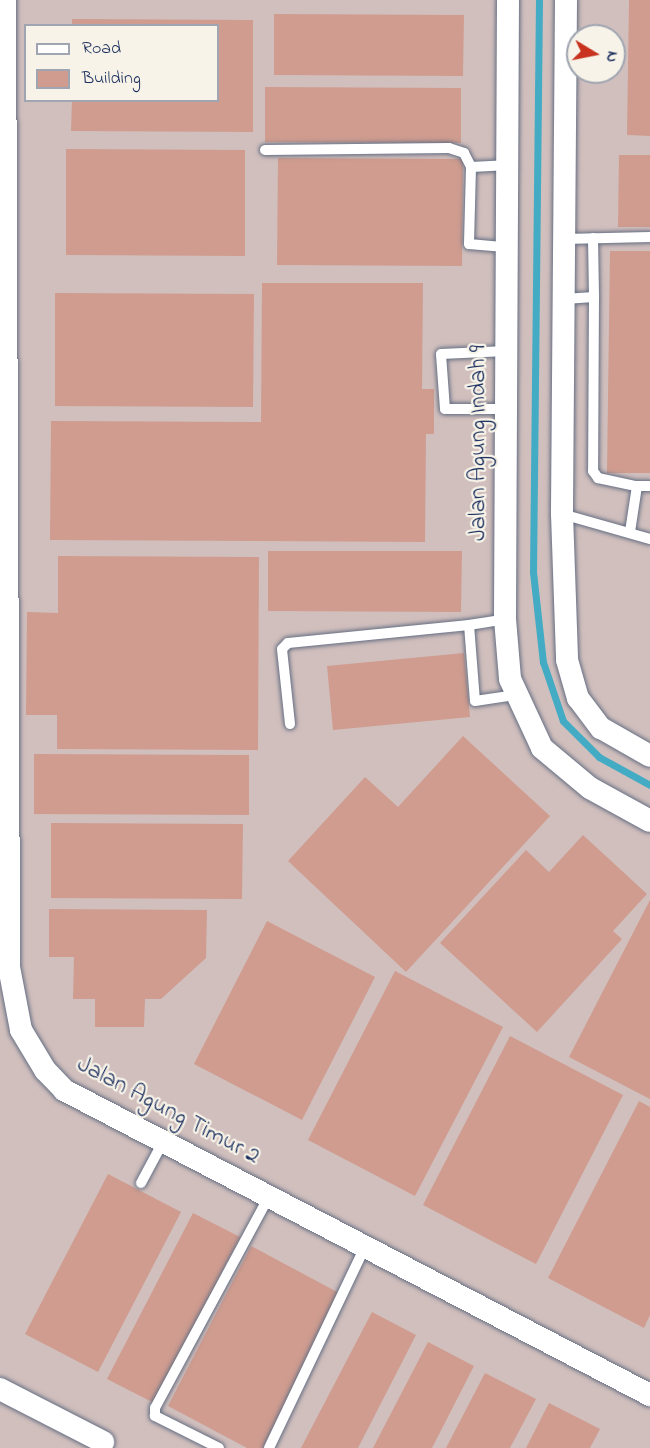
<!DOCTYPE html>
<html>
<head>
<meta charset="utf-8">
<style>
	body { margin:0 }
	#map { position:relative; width:650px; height:1448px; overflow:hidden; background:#eee5c9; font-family:"Indie Flower",sans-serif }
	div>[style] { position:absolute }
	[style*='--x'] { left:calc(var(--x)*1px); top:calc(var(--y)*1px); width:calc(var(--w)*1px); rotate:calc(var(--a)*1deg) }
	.industrial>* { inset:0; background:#d1bfbd }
	.stream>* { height:7px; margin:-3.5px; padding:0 3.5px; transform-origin:3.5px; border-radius:3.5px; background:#43abc3 }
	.building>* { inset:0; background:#cf9c8f }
	.roads { filter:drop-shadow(0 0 2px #656f83) drop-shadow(0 0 2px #656f83) }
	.lane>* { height:10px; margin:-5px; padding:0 5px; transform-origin:5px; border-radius:5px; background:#fff }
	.street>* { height:22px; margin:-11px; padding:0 11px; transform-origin:11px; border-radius:11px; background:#fff }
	span { translate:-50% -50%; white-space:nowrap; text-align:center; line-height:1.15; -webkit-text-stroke:4.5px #f7f3e8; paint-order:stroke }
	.street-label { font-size:24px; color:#1b2f5e }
	.legend { position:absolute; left:24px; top:24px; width:195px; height:78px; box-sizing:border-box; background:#f7f3e8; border:2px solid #9fa5b1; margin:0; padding:8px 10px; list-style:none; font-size:18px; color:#1b2f5e }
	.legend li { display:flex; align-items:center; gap:12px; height:30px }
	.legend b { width:30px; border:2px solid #9fa5b1 }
	.north { position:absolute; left:566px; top:24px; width:60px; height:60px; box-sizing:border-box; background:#f7f3e8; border:2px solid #9fa5b1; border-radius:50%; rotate:100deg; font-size:16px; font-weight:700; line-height:24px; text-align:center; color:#1b2f5e }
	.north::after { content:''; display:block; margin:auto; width:21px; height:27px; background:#c8321e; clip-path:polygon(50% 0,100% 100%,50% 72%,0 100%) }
</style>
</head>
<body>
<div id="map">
	<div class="industrial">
		<i style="clip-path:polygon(evenodd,0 0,650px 0,650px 1448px,0 1448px,0 0,26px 26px,218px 26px,218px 100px,26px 100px,26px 26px,0 0,578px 36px,614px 36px,614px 72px,578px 72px,578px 36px)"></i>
	</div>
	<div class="stream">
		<i style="--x:539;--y:0;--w:572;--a:90.6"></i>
		<i style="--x:533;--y:572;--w:91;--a:83.7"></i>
		<i style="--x:543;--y:662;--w:62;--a:71.3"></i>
		<i style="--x:563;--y:721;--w:51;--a:45"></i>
		<i style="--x:599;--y:757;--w:58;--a:28.8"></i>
	</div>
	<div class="building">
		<i style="clip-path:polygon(629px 0,650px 0,650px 136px,627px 135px)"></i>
		<i style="clip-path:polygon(274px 14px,464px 15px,463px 76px,274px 75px)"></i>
		<i style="clip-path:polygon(72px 19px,253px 20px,253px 132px,71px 131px,72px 100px,218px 100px,218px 26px,72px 26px)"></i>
		<i style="clip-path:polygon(265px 87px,461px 88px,461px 143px,265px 142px)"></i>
		<i style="clip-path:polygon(66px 149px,245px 150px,245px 256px,66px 255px)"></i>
		<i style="clip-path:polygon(619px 155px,650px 155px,650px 227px,618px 227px)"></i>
		<i style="clip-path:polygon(278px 158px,463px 159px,462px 266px,277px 265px)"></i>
		<i style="clip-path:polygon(610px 251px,650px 251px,650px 473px,607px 473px)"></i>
		<i style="clip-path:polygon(262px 283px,423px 283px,422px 389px,434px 389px,434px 434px,426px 434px,425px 542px,50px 540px,51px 421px,261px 422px)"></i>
		<i style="clip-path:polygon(55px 293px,254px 294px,253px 407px,55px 406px)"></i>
		<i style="clip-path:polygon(268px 551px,462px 551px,461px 612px,268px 611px)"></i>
		<i style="clip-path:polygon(58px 556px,259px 557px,258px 750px,57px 749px,57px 715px,26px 715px,27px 612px,58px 613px)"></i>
		<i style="clip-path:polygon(464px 653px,470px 717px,333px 730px,327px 666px)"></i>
		<i style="clip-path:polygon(463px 736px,550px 816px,406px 972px,288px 861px,365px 777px,398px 807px)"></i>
		<i style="clip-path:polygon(34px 754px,249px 755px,249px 815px,34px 814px)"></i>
		<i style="clip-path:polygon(51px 823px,243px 824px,242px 899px,51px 898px)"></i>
		<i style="clip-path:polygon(583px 835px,647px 894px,613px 931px,622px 939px,537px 1032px,440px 943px,526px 850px,549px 872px)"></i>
		<i style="clip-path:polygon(650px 900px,650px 1099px,569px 1057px)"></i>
		<i style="clip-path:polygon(49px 909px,207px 910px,206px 958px,161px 999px,145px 999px,144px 1027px,95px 1027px,95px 999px,73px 999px,74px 957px,49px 957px)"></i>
		<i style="clip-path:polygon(267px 921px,375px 977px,302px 1120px,194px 1064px)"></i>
		<i style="clip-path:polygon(395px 971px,503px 1027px,415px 1196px,308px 1140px)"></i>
		<i style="clip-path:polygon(510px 1036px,623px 1095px,536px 1264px,423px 1205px)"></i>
		<i style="clip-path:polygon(639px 1101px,650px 1107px,650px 1315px,644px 1328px,548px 1278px)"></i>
		<i style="clip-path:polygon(108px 1174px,181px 1212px,98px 1372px,25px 1334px)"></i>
		<i style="clip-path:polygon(193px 1213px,240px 1237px,154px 1403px,107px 1379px)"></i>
		<i style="clip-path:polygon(251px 1246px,341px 1294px,263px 1448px,247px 1448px,168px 1406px)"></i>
		<i style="clip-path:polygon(372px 1312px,416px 1335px,358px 1448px,301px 1448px)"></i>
		<i style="clip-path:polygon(428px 1342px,474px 1366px,432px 1448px,373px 1448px)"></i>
		<i style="clip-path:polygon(485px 1373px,536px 1399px,510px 1448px,446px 1448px)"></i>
		<i style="clip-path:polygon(549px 1403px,600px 1429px,590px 1448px,526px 1448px)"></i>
	</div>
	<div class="roads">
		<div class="lane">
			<i style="--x:265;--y:150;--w:184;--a:-0.6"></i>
			<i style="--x:449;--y:148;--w:16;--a:18"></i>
			<i style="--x:464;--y:153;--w:16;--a:63"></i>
			<i style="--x:471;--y:167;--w:34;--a:-3"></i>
			<i style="--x:471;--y:167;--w:77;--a:91.5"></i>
			<i style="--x:469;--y:244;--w:36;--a:5"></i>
			<i style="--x:593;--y:238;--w:59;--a:89"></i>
			<i style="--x:564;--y:239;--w:86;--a:-1.3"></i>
			<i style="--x:564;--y:299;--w:30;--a:-4"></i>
			<i style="--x:594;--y:297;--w:174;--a:90.3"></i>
			<i style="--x:593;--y:471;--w:9;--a:54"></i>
			<i style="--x:598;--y:478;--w:40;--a:12"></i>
			<i style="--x:637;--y:486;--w:47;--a:98.7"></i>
			<i style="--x:506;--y:409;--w:61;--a:180"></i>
			<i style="--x:445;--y:409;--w:55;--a:-94.2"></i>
			<i style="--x:441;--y:354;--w:65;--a:-2.6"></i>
			<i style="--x:637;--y:486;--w:13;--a:0"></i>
			<i style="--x:562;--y:514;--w:91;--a:15.9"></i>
			<i style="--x:469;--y:625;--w:36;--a:-9"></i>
			<i style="--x:290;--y:724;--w:75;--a:-96.1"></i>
			<i style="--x:282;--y:649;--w:8;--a:-45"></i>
			<i style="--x:288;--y:643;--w:182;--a:-5.7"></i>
			<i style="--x:469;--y:625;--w:76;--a:85.5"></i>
			<i style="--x:475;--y:701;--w:40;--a:-8.5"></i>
			<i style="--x:141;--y:1183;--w:47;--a:-61.8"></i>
			<i style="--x:219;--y:1448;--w:72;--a:-153.4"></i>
			<i style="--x:155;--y:1416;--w:8;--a:-90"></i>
			<i style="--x:155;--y:1408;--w:241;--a:-61.7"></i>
			<i style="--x:269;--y:1448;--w:223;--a:-64.5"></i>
		</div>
		<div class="street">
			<i style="--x:5;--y:0;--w:967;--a:89.76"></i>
			<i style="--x:9;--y:967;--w:64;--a:79.2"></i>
			<i style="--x:21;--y:1030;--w:47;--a:59"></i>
			<i style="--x:45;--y:1070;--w:28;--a:46"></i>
			<i style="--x:64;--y:1090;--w:661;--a:27.5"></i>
			<i style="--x:508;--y:0;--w:619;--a:90.28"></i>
			<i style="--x:505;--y:619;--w:60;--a:85.2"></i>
			<i style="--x:510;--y:679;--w:76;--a:65.1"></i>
			<i style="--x:542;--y:748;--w:62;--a:39.8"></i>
			<i style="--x:590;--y:788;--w:68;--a:28.8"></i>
			<i style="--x:566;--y:0;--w:514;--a:90.45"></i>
			<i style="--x:562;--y:514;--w:146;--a:88"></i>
			<i style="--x:567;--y:660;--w:40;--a:74"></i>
			<i style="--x:578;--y:698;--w:38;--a:53"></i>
			<i style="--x:601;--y:728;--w:56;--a:29.7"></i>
			<i style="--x:0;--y:1389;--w:116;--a:27.2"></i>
		</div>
	</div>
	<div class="street-label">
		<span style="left:479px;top:443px;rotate:-90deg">Jalan Agung Indah 9</span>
		<span style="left:168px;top:1111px;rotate:28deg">Jalan Agung Timur 2</span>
	</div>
	<ul class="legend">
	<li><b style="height:8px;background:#fff"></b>Road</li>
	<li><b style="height:16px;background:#cf9c8f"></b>Building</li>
	</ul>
	<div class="north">N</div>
</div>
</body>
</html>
